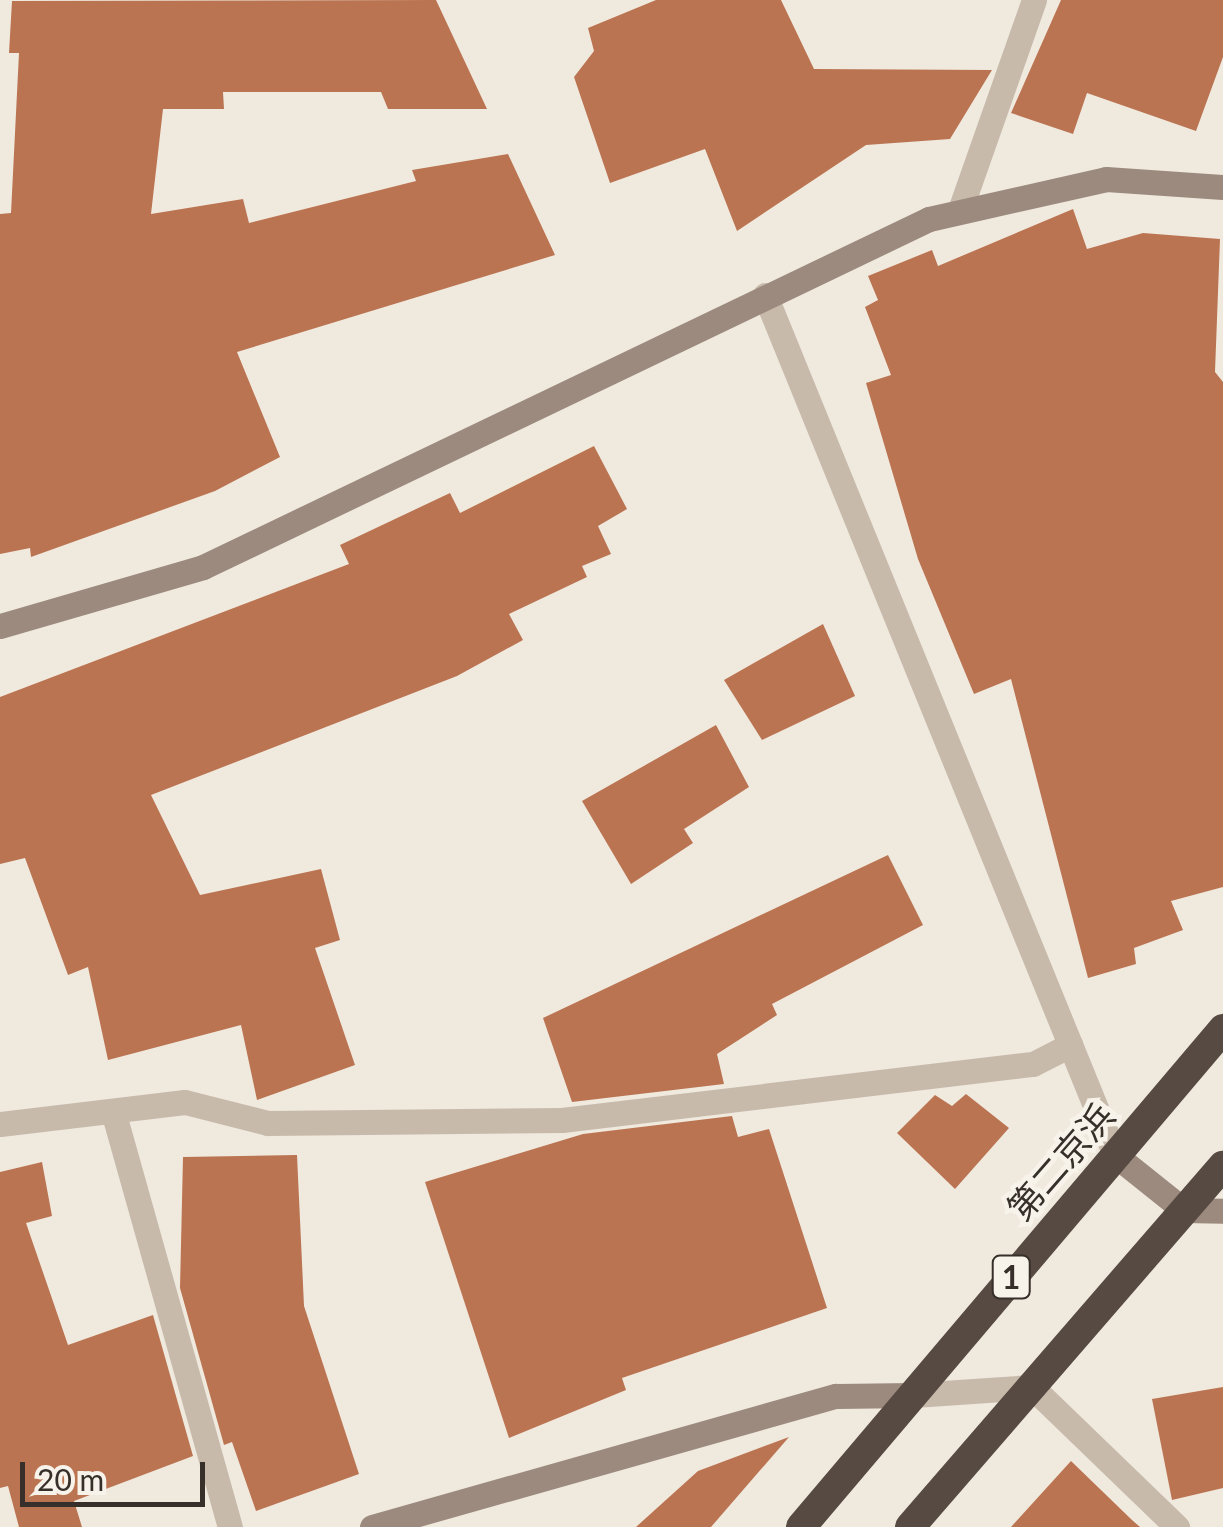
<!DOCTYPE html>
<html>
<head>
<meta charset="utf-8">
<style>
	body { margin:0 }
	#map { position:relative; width:1223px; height:1527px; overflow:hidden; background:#f0e9de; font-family:Lato,"Noto Sans JP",sans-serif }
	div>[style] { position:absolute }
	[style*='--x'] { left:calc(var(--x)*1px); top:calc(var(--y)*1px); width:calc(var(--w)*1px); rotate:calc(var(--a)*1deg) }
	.building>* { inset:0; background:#bb7452 }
	.lane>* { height:25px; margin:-12.5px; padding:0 12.5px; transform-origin:12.5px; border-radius:12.5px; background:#c7baab }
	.street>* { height:25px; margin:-12.5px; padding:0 12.5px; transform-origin:12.5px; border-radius:12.5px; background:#c7baab }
	.secondary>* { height:25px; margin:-12.5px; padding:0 12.5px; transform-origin:12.5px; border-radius:12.5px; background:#9b8a7d }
	.highway>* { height:30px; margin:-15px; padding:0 15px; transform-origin:15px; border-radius:15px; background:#564a42 }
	span { translate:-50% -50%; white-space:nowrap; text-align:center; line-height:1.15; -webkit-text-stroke:9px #f8f3ea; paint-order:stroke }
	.shield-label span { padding:2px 8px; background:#f8f3ea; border:2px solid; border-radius:8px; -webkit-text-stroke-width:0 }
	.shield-label { font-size:32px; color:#362f2a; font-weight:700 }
	.street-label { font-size:35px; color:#362f2a }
	.scale { position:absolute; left:20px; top:1462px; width:185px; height:45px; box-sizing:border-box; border:5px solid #362f2a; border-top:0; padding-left:12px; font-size:30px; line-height:35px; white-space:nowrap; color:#362f2a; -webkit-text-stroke:8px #f8f3ea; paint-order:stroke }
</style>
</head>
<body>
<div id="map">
	<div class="building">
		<i style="clip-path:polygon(436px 0,487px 109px,388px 109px,381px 92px,223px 92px,224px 109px,163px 109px,151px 214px,243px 199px,249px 223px,416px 181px,412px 170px,508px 154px,555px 255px,237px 352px,280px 457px,215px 491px,31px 557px,30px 548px,0 554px,0 214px,11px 213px,19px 53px,9px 53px,12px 1px)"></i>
		<i style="clip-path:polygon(656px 0,781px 0,814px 69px,992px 70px,950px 139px,866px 145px,737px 231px,705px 149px,610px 183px,574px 77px,594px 51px,588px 28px)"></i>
		<i style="clip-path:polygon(1061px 0,1223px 0,1223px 57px,1196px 131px,1087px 93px,1073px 134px,1011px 113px)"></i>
		<i style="clip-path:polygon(1073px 209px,1087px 249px,1143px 233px,1220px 239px,1215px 372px,1223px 382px,1223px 887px,1171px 901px,1183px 930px,1134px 948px,1136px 964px,1088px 978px,1011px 679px,974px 694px,918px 559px,866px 383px,891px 375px,865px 307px,878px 300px,868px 276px,932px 250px,938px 266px)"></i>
		<i style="clip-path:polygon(594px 446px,627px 509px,598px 526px,611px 554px,582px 566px,587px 577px,509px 614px,523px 640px,457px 676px,151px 795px,200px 895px,321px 869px,340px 940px,315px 948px,355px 1065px,257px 1100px,241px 1025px,108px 1060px,88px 967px,68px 975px,25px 858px,0 864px,0 697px,349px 564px,340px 545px,450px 493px,460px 513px)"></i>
		<i style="clip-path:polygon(823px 624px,855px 696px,762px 740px,724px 680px)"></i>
		<i style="clip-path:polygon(716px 725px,749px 787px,684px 829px,693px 843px,631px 884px,582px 801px)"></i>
		<i style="clip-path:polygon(888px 855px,923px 925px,772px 1004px,777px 1015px,717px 1054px,724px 1084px,572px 1102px,543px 1018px)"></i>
		<i style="clip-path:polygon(966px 1094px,1009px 1128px,955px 1189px,897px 1133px,935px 1095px,952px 1106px)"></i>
		<i style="clip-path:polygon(732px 1116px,738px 1137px,769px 1129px,827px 1308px,622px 1378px,626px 1390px,509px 1438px,425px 1182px,583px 1134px)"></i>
		<i style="clip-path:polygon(297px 1155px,304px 1306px,359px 1474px,256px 1511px,232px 1442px,224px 1445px,180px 1288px,183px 1157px)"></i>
		<i style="clip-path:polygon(42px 1162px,52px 1216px,26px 1223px,68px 1345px,153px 1315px,193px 1456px,74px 1501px,82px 1527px,19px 1527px,8px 1486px,0 1488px,0 1172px)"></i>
		<i style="clip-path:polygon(1223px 1387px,1223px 1488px,1172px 1500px,1152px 1399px)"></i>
		<i style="clip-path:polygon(789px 1437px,711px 1527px,636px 1527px,698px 1471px)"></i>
		<i style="clip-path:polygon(1071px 1461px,1132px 1520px,1140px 1527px,1011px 1527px)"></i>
	</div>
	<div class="lane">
		<i style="--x:960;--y:210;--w:223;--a:-70.6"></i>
	</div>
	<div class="street">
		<i style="--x:765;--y:295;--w:928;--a:67.85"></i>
		<i style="--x:113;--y:1111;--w:432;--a:74.3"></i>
		<i style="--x:0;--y:1124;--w:186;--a:-6.8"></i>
		<i style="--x:185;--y:1102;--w:86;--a:14.2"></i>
		<i style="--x:268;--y:1123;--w:294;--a:-0.6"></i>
		<i style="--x:562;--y:1120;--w:474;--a:-6.8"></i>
		<i style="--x:1033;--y:1064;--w:42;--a:-27.2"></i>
		<i style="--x:914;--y:1395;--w:118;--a:-3.9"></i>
		<i style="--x:1032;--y:1387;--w:202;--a:44"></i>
	</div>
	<div class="secondary">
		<i style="--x:0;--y:626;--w:211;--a:-16.2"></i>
		<i style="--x:203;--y:567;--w:805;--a:-25.61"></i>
		<i style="--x:929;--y:219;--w:181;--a:-12.7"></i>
		<i style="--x:1106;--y:179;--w:117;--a:3.9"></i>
		<i style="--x:1115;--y:1155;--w:88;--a:38.6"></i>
		<i style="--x:1184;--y:1210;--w:39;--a:1"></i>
		<i style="--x:372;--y:1527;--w:482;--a:-15.8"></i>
		<i style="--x:836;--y:1396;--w:78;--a:-0.7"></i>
	</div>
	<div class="highway">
		<i style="--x:801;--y:1527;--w:653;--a:-49.72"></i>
		<i style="--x:910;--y:1527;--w:478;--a:-49.1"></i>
	</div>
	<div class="shield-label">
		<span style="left:1011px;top:1277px">1</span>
	</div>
	<div class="street-label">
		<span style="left:1060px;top:1161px;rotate:-49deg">第二京浜</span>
	</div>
	<div class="scale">20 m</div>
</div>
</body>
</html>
